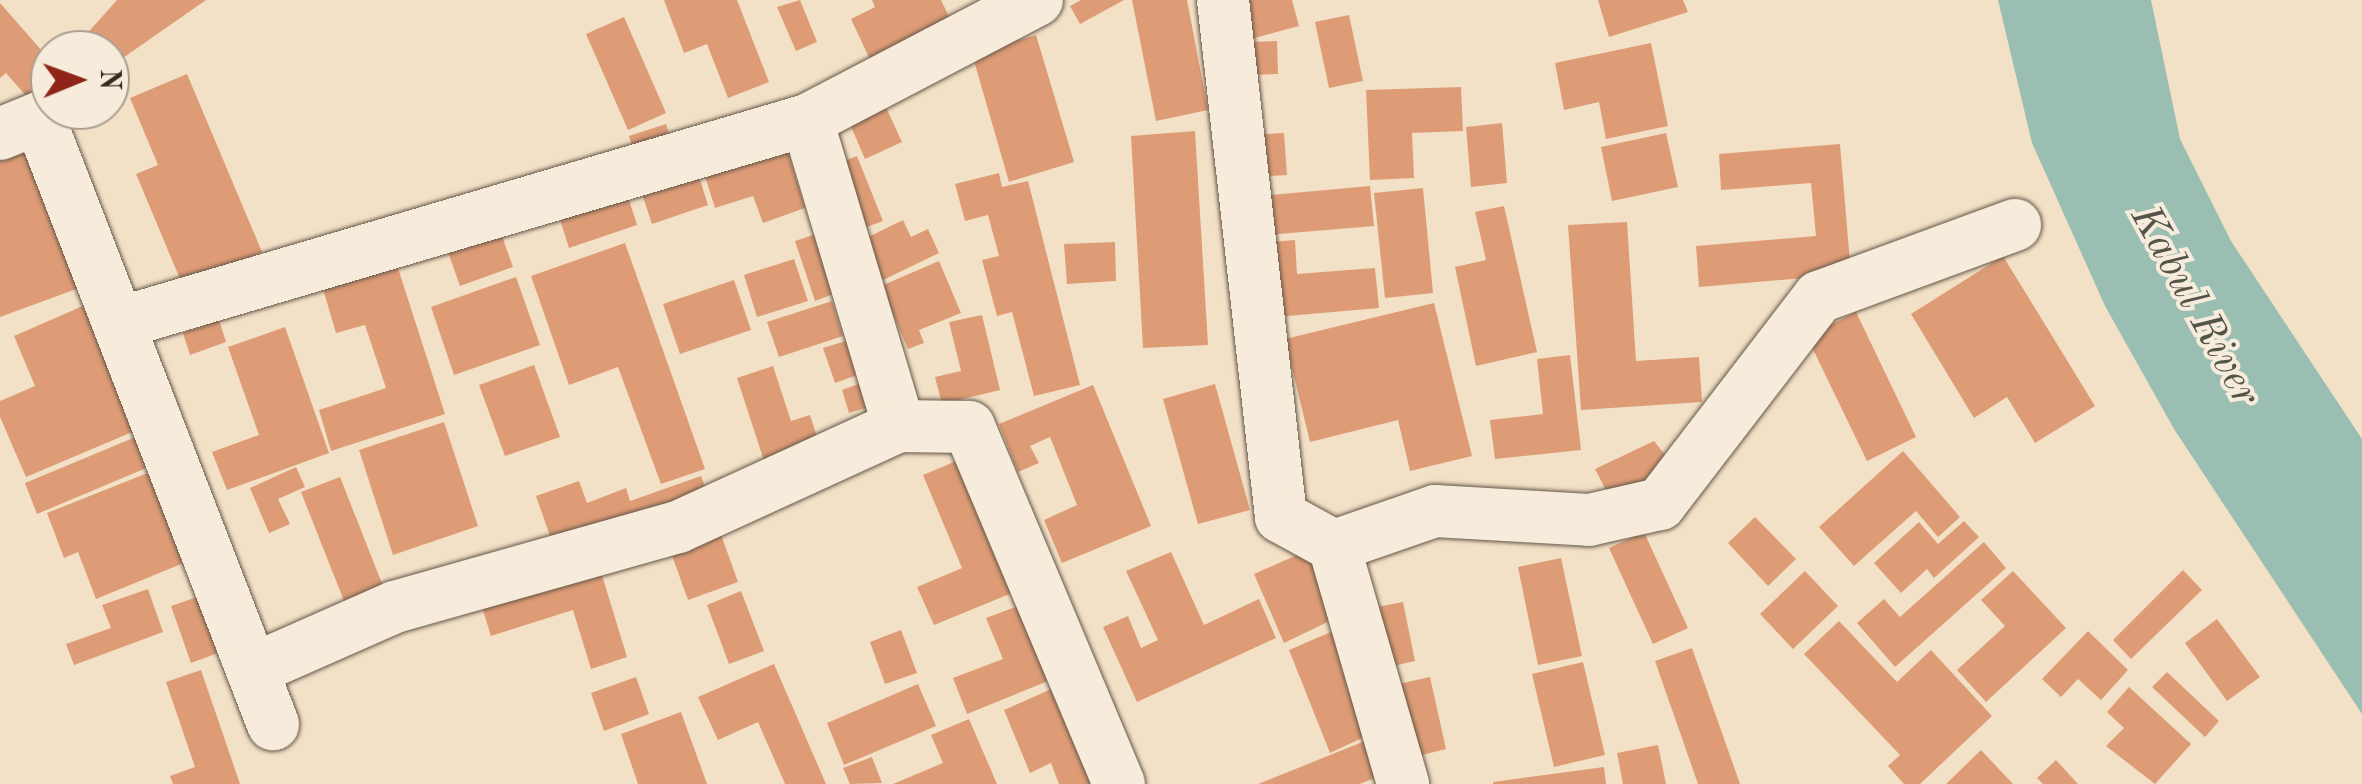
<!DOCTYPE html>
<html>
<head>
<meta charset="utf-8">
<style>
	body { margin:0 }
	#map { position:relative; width:2362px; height:784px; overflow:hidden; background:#f3e1c7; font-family:"Old Standard TT",serif }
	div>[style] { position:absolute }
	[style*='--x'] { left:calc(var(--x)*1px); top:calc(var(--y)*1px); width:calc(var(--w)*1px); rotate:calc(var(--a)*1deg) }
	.water>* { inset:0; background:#9bbeb2 }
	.building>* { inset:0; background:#de9c76 }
	.roads { filter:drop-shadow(0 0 2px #645648) drop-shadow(0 0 2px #645648) }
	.minor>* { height:52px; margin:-26px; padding:0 26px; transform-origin:26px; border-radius:26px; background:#f7ecdb }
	span { translate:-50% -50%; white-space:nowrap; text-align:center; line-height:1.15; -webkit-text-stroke:8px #f7ecdb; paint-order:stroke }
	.water-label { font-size:42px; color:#53544a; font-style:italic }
	.north { position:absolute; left:30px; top:30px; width:100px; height:100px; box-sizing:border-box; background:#f7ecdb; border:2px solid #a99d8f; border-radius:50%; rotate:89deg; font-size:28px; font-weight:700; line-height:40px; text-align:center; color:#34271e }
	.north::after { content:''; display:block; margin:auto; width:35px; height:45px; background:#8f2418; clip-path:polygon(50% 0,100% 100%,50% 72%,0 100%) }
</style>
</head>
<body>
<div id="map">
	<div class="water">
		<i style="clip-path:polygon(1998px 0,2151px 0,2180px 139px,2231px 241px,2362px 439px,2362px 714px,2174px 429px,2105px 306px,2032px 143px)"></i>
	</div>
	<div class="building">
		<i style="clip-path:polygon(117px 0,206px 0,110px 67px,110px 50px,91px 50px,83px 38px)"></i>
		<i style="clip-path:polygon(664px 0,737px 0,769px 82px,728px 98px,707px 44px,684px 53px)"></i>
		<i style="clip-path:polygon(800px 0,817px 42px,796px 51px,777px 7px)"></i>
		<i style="clip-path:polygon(872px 0,941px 0,953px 25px,872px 64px,851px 19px,875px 7px)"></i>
		<i style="clip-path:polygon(1081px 0,1124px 0,1080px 24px,1070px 6px)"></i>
		<i style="clip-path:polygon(1132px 0,1187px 0,1208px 110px,1156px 121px)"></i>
		<i style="clip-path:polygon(1241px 0,1292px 0,1299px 26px,1251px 39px)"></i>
		<i style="clip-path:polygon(1598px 0,1683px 0,1688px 12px,1609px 37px)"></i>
		<i style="clip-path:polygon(0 3px,50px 60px,50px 76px,27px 97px,6px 73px,0 78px)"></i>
		<i style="clip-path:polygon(1349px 15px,1363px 81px,1329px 88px,1315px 22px)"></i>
		<i style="clip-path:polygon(624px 17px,666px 113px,628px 130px,586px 34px)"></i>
		<i style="clip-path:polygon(1036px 35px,1074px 162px,1009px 182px,972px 54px)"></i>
		<i style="clip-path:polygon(1277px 41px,1278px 74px,1251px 75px,1250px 42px)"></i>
		<i style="clip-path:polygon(1651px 43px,1668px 126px,1606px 139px,1599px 102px,1564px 110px,1555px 63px)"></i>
		<i style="clip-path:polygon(187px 74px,262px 252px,183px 286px,136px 174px,158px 165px,130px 98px)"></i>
		<i style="clip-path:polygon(1461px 87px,1463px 131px,1412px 133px,1414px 178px,1370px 180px,1366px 90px)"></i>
		<i style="clip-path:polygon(885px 105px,902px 142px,865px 159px,849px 122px)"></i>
		<i style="clip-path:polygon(1502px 123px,1507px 183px,1471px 187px,1466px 127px)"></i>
		<i style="clip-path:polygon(666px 124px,674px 150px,637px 162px,629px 136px)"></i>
		<i style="clip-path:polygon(1195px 131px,1208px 345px,1143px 348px,1131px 136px)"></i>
		<i style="clip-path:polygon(1284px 133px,1287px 175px,1249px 177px,1246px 135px)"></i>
		<i style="clip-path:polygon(1666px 133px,1678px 187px,1612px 201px,1601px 147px)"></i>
		<i style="clip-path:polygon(37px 137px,90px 284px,0 317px,0 150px)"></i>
		<i style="clip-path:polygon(785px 142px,805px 208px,763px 223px,753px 196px,715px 208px,703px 170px)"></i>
		<i style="clip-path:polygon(1840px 144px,1851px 274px,1699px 287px,1696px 246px,1816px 236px,1811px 183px,1721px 190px,1719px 154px)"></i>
		<i style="clip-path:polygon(857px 156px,883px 221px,856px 231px,831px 166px)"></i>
		<i style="clip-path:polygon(696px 167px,708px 205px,652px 224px,639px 185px)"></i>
		<i style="clip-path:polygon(999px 173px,1002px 187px,1028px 181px,1080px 385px,1034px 396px,1012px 312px,997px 316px,982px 260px,999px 256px,988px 215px,965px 221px,955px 184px)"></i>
		<i style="clip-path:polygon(1270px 180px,1271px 195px,1370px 186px,1374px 226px,1254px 236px,1249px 182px)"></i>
		<i style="clip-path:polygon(625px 187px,637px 225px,569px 248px,557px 210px)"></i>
		<i style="clip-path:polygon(1423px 188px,1433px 293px,1385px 298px,1374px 193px)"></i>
		<i style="clip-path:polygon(1504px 206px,1537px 352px,1476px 366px,1455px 267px,1486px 260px,1475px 212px)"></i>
		<i style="clip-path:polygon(903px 220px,911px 237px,928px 229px,939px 253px,883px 280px,864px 239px)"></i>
		<i style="clip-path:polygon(497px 222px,513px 267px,460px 286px,444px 241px)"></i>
		<i style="clip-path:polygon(1627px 222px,1636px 361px,1699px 357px,1702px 402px,1581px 410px,1568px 225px)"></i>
		<i style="clip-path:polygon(819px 233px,839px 292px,815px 301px,795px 241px)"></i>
		<i style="clip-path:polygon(1295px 240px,1297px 274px,1375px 268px,1379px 308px,1263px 318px,1257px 243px)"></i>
		<i style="clip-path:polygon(1115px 242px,1116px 281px,1067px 284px,1064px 244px)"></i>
		<i style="clip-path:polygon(625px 243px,705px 469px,661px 484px,618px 367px,569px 385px,531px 276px)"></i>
		<i style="clip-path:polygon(2003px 256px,2095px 406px,2035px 443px,2007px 397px,1974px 418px,1911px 314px)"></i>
		<i style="clip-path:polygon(794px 259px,808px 301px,757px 317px,744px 275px)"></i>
		<i style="clip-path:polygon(939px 261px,961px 313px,919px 330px,924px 343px,908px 349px,881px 286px)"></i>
		<i style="clip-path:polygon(397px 265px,445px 414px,331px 451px,319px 410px,386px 388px,365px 325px,336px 333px,323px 289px)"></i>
		<i style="clip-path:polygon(516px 277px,540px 345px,454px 375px,431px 307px)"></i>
		<i style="clip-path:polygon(734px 280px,751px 330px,680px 354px,663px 304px)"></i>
		<i style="clip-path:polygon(832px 301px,843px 336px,779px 357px,767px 322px)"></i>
		<i style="clip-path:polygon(1434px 303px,1472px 456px,1410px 471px,1398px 420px,1310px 442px,1285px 339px)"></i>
		<i style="clip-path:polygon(85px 305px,137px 430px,26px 477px,0 417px,0 401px,35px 386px,14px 336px)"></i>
		<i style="clip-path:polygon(1856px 312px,1916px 437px,1867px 461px,1807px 337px)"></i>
		<i style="clip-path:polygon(982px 315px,1000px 390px,942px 404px,935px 377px,961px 371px,949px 322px)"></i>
		<i style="clip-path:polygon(219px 320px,226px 342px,190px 355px,183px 333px)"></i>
		<i style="clip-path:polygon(285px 327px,329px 453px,227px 490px,212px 452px,259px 435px,228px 347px)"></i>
		<i style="clip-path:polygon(849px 340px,860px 374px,835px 383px,823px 348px)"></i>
		<i style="clip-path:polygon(1570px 355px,1581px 450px,1495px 459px,1490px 420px,1543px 414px,1537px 359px)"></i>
		<i style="clip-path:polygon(534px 365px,560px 437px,505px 456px,479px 385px)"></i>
		<i style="clip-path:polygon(773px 366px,791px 421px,810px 415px,821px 449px,766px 467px,737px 378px)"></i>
		<i style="clip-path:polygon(861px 383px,869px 407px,849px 413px,842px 390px)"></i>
		<i style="clip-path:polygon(1215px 384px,1250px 510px,1198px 524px,1163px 399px)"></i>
		<i style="clip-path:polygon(1093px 385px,1151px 526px,1062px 563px,1044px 520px,1077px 505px,1050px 437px,1030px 446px,1039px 463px,1018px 472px,999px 424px)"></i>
		<i style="clip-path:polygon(444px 422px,478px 526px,393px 555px,359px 450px)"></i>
		<i style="clip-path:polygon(150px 431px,163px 461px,37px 514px,25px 483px)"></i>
		<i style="clip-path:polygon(1654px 441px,1666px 456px,1644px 486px,1611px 500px,1595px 469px)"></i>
		<i style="clip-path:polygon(1903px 451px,1960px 517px,1938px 537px,1916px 511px,1854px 566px,1819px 527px)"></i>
		<i style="clip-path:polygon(961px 459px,1017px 591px,934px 625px,917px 587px,962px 568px,923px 475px)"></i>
		<i style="clip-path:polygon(296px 467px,305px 487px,278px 499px,290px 524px,269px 533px,250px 488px)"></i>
		<i style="clip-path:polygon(150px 472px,186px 562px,96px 599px,78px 552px,64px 558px,47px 513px)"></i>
		<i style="clip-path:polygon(701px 476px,710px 499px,556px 553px,536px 496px,579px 481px,587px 503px,626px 488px,630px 501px)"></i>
		<i style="clip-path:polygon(340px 477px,383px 586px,344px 601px,301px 492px)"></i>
		<i style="clip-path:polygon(1755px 517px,1796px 559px,1768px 586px,1728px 543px)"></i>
		<i style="clip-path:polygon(1964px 521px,1979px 537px,1934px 578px,1927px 569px,1901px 593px,1874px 563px,1919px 522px,1938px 544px)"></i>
		<i style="clip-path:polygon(719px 529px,738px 582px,688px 600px,669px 547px)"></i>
		<i style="clip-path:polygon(1644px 532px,1688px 628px,1653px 644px,1609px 548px)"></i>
		<i style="clip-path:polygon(1984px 542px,2006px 568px,1895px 667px,1857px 623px,1884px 599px,1900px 617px)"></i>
		<i style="clip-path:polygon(1308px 550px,1338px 617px,1284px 643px,1254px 574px)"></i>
		<i style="clip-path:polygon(1171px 552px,1204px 625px,1259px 599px,1276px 638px,1137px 702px,1103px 627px,1128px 616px,1141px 648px,1158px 640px,1126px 571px)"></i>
		<i style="clip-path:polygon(1561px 558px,1582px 656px,1538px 665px,1518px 567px)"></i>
		<i style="clip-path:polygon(598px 562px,627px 657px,591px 669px,573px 610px,491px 636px,480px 601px)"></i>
		<i style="clip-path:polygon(2183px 570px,2202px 590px,2131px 659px,2113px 640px)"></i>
		<i style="clip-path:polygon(1805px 571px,1838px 606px,1793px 649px,1760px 614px)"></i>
		<i style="clip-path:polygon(2013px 571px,2066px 628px,1986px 702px,1957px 670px,2005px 626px,1981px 600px)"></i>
		<i style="clip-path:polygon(148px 589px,163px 632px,74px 665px,66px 644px,111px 628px,102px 605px)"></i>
		<i style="clip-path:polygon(741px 591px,764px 651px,729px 664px,707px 605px)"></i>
		<i style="clip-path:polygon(206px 594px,226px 650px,191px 663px,171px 606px)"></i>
		<i style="clip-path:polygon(1403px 602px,1415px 661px,1384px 668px,1372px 608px)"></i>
		<i style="clip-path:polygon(1023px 604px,1053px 679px,967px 714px,953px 678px,1003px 659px,986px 618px)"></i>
		<i style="clip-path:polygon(2217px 619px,2260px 677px,2227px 701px,2185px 643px)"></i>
		<i style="clip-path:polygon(1839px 621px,1897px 682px,1931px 650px,1992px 716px,1920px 784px,1904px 784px,1888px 766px,1900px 755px,1804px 654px)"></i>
		<i style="clip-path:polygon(1347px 625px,1379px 730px,1330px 753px,1289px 650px)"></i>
		<i style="clip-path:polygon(901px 630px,917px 673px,885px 684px,870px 642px)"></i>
		<i style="clip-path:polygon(2088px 631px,2128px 670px,2101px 700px,2078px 679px,2061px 697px,2042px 679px)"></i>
		<i style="clip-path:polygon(1692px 648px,1740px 784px,1698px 784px,1655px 661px)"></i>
		<i style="clip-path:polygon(1583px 662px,1605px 755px,1554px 767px,1532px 674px)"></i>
		<i style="clip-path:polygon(774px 664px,826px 784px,785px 784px,758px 722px,718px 740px,698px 697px)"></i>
		<i style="clip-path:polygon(201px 670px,240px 784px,173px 784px,170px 776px,195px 767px,166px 682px)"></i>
		<i style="clip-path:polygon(2167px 672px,2219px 721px,2205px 737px,2152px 687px)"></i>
		<i style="clip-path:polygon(636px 677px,649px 714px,604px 731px,591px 693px)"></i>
		<i style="clip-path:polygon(1430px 677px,1446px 749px,1410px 758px,1394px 685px)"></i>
		<i style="clip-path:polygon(918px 684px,936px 726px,844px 765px,827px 723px)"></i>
		<i style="clip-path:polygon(1058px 686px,1099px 784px,1059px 784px,1051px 763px,1030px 773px,1004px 710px)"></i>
		<i style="clip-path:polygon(2129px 687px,2191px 744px,2155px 784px,2106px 746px,2124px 728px,2107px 712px)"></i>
		<i style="clip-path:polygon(681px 712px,707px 784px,638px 784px,621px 734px)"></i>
		<i style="clip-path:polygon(969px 719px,997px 784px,893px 784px,943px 763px,931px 735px)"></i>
		<i style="clip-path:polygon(1380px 735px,1394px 770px,1360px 784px,1258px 784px)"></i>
		<i style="clip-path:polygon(1658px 745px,1666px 784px,1623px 784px,1617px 753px)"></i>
		<i style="clip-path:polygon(1981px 750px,2013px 784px,1946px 784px)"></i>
		<i style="clip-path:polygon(872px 757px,882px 783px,850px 784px,843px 768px)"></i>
		<i style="clip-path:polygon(2056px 760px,2078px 784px,2043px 784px,2037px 778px)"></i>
		<i style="clip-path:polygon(1604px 767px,1606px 784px,1493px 784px,1493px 782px)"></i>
	</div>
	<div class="roads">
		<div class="minor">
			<i style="--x:1037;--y:0;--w:259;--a:152.4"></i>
			<i style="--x:807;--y:120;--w:320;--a:73.3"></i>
			<i style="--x:899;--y:426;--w:70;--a:0.8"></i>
			<i style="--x:969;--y:427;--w:387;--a:67.2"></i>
			<i style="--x:1223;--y:0;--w:520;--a:83.6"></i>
			<i style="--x:1281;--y:517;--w:60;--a:28.7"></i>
			<i style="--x:1334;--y:546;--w:248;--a:73.8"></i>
			<i style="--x:0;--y:134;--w:42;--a:-22.3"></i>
			<i style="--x:39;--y:118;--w:650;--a:68.89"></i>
			<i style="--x:123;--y:322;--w:713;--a:-16.45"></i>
			<i style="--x:1334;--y:546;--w:107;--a:-19.1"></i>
			<i style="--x:1435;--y:511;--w:154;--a:3.3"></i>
			<i style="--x:1589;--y:520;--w:73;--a:-12.7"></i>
			<i style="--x:1660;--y:504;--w:261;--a:-52.5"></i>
			<i style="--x:1819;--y:297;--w:209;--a:-20.2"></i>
			<i style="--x:252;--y:670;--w:156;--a:-23.8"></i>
			<i style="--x:395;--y:607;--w:294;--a:-15.8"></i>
			<i style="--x:678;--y:527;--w:243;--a:-24.6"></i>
		</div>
	</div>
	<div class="water-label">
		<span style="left:2194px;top:306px;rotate:61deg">Kabul River</span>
	</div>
	<div class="north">N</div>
</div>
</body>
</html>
